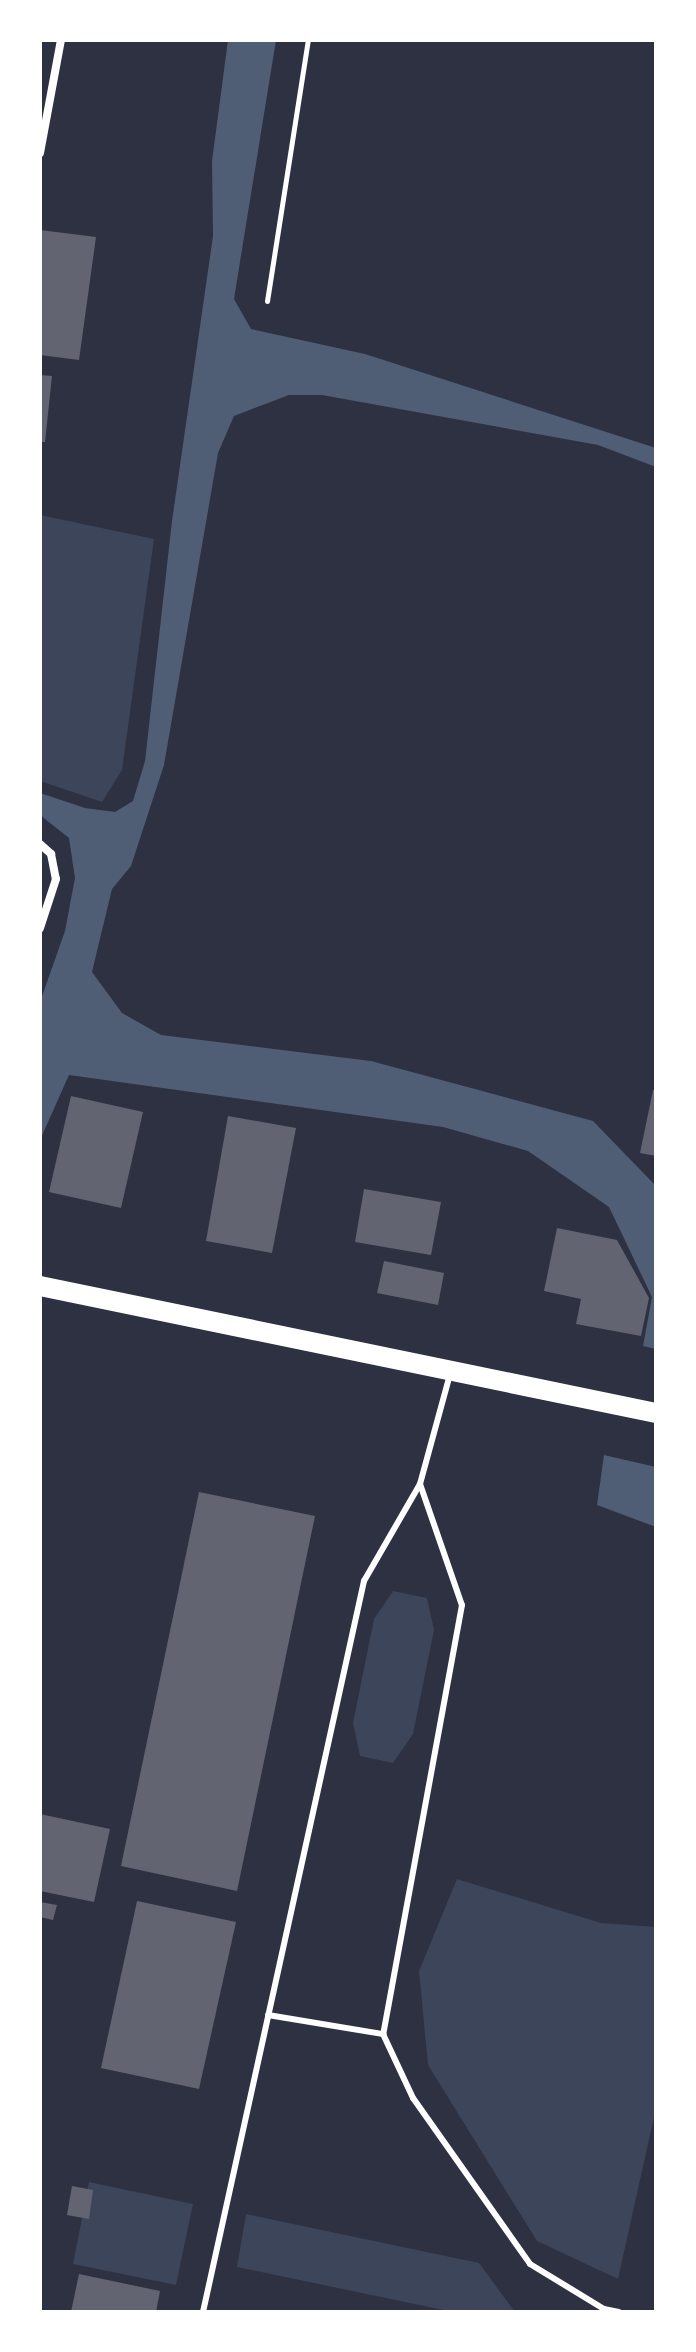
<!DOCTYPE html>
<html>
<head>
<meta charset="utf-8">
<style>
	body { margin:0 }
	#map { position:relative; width:696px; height:2352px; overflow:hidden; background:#2d3142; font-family:"PT Serif",serif }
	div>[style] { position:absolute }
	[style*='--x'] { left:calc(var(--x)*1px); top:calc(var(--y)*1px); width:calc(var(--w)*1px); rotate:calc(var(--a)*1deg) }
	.green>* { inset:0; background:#3c4559 }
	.water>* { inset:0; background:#4f5d75 }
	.building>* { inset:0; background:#626471 }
	.path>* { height:5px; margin:-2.5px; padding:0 2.5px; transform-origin:2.5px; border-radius:2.5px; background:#fff }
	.service>* { height:6px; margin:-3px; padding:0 3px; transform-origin:3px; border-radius:3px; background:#fff }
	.minor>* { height:8px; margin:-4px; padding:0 4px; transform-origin:4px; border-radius:4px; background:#fff }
	.primary>* { height:20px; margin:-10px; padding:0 10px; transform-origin:10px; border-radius:10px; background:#fff }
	span { translate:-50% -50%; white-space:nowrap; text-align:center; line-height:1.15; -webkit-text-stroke:7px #fff; paint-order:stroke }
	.frame { position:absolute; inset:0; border:42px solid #fff; pointer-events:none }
</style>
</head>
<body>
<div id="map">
	<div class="green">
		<i style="clip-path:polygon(40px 515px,154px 539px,122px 770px,102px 802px,40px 781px)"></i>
		<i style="clip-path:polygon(393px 1591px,427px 1598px,434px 1630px,413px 1734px,393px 1763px,360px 1756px,353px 1723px,374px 1619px)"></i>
		<i style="clip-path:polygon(457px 1879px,601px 1923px,656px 1927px,656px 2108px,618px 2279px,537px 2241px,428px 2065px,419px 1971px)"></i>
		<i style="clip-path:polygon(89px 2182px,193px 2204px,176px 2285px,73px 2264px)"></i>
		<i style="clip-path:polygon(246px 2214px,479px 2263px,515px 2312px,453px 2312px,237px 2267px)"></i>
	</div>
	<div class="water">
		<i style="clip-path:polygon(228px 40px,276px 40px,234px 299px,251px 329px,365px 354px,656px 448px,656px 467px,598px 445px,322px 395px,289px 395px,234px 416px,218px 453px,164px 765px,131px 866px,112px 889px,92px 972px,122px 1013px,161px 1035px,371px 1061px,593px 1121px,656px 1186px,656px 1349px,643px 1346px,652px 1297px,609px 1207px,528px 1151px,443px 1127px,69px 1075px,40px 1140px,40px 1002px,65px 931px,75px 878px,69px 838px,40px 815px,40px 793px,85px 808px,115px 812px,133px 801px,145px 761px,172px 521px,213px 236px,212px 161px)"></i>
		<i style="clip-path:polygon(604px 1455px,656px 1467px,656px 1527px,597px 1505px)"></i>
	</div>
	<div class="building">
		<i style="clip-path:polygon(40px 230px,96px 237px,79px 360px,40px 355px)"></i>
		<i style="clip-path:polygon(40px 375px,52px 376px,45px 442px,40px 442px)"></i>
		<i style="clip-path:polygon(653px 1090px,656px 1090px,656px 1156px,640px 1153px)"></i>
		<i style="clip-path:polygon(71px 1096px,143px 1112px,121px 1208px,49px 1192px)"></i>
		<i style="clip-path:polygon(228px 1116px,296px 1128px,272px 1253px,206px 1241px)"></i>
		<i style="clip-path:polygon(364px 1189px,441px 1202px,431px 1255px,355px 1242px)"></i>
		<i style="clip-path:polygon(557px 1228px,617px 1240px,649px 1298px,641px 1336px,576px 1324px,581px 1299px,544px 1291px)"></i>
		<i style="clip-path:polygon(384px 1261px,444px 1273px,438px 1305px,377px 1293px)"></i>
		<i style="clip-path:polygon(199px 1492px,315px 1516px,237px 1891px,121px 1866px)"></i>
		<i style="clip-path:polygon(40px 1814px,110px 1829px,94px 1902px,40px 1891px)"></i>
		<i style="clip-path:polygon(137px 1901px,236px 1922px,199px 2089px,101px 2068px)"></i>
		<i style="clip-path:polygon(40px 1902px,57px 1905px,53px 1920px,40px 1917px)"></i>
		<i style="clip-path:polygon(72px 2186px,93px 2190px,89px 2219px,67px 2215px)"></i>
		<i style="clip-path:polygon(79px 2274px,160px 2291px,156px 2312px,71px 2312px)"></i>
	</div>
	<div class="path">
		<i style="--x:267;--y:301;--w:264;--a:-81.1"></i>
	</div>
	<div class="service">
		<i style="--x:420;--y:1484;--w:128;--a:70.9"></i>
		<i style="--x:462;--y:1605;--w:436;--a:100.4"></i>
		<i style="--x:383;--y:2034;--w:71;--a:64.9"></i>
		<i style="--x:413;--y:2098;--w:203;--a:54.8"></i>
		<i style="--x:530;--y:2264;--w:87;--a:31.3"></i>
		<i style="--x:604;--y:2309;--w:15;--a:11"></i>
		<i style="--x:268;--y:2015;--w:117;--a:9.4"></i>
		<i style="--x:203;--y:2312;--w:749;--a:-77.58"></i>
		<i style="--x:364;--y:1581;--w:112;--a:-60"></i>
		<i style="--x:420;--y:1484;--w:114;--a:-74.7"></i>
	</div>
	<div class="minor">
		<i style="--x:40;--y:153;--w:115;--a:-79.5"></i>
		<i style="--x:40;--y:844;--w:15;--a:42"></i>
		<i style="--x:51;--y:854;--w:25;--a:79"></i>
		<i style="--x:56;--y:879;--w:52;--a:108.1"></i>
	</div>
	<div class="primary">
		<i style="--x:40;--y:1286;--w:629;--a:11.65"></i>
	</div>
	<div class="frame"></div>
</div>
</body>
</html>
